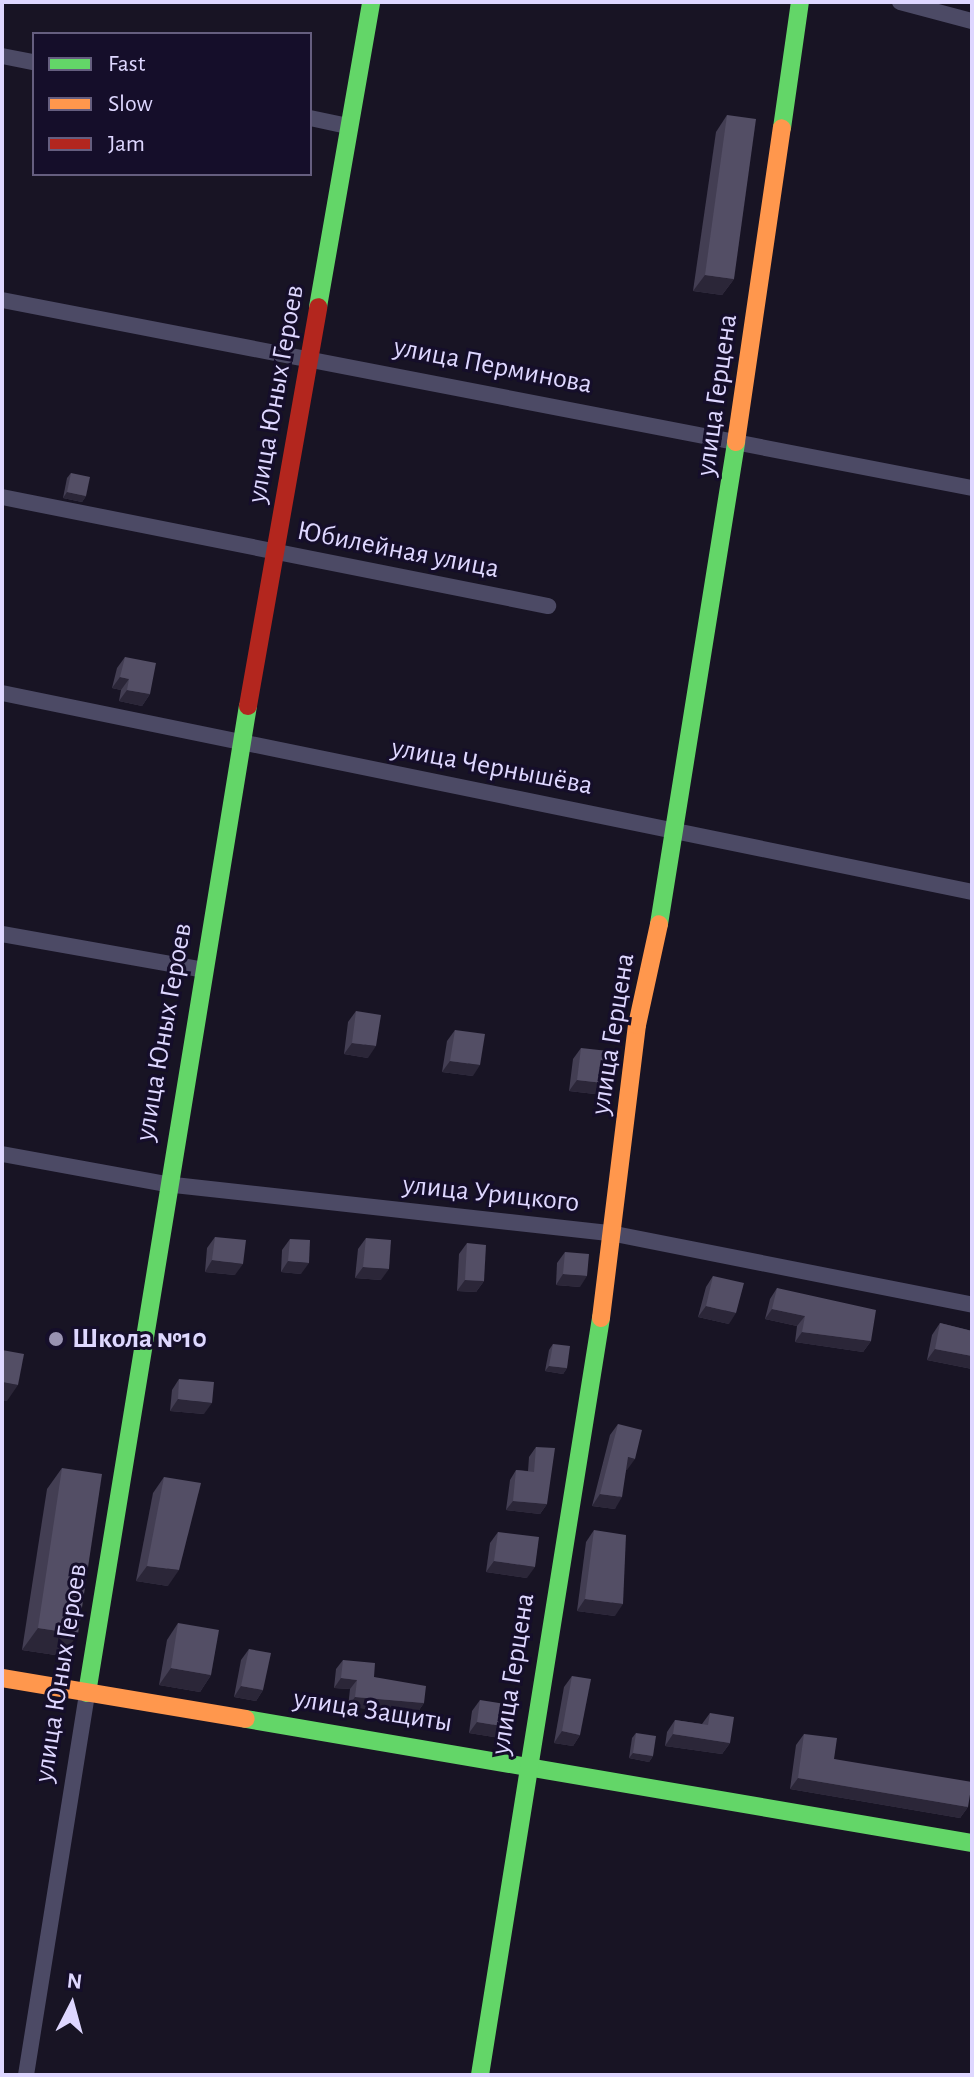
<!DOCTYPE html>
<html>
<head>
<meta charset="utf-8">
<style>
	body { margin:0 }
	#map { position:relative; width:974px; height:2077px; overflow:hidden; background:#181424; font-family:"Alegreya Sans",sans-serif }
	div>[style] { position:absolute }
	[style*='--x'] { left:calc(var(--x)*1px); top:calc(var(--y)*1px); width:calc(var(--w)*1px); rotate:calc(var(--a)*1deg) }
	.street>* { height:16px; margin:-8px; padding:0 8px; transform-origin:8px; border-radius:8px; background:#4c4a65 }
	.fast>* { height:18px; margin:-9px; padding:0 9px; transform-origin:9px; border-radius:9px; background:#63d668 }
	.slow>* { height:18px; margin:-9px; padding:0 9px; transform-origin:9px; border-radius:9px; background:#ff974d }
	.jam>* { height:18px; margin:-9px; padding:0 9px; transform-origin:9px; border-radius:9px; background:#b3261e }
	.wall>* { inset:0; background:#433e53 }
	.shaded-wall>* { inset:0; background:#2b2638 }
	.building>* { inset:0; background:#534e65 }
	.dots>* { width:22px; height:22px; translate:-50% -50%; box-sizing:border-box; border:4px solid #150e2a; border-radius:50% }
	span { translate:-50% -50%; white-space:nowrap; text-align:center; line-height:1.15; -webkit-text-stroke:6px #150e2a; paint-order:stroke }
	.street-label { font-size:28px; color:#ded7ff }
	.poi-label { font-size:28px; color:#ded7ff; font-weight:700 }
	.left { translate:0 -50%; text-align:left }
	.frame { position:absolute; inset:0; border:4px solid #ded7ff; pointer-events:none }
	.legend { position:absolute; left:32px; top:32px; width:280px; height:144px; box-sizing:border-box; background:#150e2a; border:2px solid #655e7f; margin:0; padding:10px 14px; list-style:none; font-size:24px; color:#ded7ff }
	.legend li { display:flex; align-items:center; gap:16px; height:40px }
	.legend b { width:40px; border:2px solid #655e7f }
	.north { position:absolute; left:32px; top:1965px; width:80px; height:80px; -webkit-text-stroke:6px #150e2a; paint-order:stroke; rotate:6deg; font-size:22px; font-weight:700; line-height:32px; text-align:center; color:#ded7ff }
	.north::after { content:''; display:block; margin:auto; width:28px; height:36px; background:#ded7ff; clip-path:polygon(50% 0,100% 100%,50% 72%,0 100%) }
</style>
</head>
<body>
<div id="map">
	<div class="street">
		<i style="--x:900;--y:2;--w:74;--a:14.8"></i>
		<i style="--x:2;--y:56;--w:33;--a:11"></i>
		<i style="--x:310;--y:118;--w:39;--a:12"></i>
		<i style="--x:2;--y:300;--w:988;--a:10.97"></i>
		<i style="--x:2;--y:497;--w:557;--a:11.29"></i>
		<i style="--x:2;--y:693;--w:990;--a:11.59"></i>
		<i style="--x:2;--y:934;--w:205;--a:10.1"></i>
		<i style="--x:2;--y:1154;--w:166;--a:10.4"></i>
		<i style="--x:165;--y:1184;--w:453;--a:6.3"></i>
		<i style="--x:615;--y:1234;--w:364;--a:11.2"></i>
		<i style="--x:26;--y:2075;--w:387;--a:-80.9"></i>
	</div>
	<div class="fast">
		<i style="--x:782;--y:128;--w:127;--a:-81.9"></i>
		<i style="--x:318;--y:307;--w:310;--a:-80.1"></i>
		<i style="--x:659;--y:924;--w:488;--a:-80.9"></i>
		<i style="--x:87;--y:1693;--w:1000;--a:-80.74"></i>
		<i style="--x:246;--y:1719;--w:737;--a:9.69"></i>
		<i style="--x:480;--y:2075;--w:767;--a:-80.92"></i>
	</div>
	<div class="slow">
		<i style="--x:736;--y:442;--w:317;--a:-81.7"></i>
		<i style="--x:601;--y:1318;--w:295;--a:-83"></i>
		<i style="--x:637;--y:1025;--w:103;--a:-77.7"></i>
		<i style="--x:2;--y:1678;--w:247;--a:9.5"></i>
	</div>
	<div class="jam">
		<i style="--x:248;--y:706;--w:405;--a:-80"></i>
	</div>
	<div class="wall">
		<i style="clip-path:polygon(727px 115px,734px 279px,722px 295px,693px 291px,716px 132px)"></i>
		<i style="clip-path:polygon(71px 473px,86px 496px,82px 502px,63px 498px,67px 478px)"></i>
		<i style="clip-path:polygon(125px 657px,150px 694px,142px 706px,119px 701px,121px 690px,112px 688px,117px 668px)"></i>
		<i style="clip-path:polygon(356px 1011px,368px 1058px,344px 1054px,348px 1022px)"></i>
		<i style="clip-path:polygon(455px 1030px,473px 1076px,442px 1072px,447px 1041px)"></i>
		<i style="clip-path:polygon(581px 1048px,603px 1083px,595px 1094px,569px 1091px,573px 1059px)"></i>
		<i style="clip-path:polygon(215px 1237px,235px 1275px,205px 1272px,207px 1248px)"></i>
		<i style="clip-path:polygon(366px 1238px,381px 1280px,355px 1278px,358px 1249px)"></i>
		<i style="clip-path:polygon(290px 1239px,301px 1274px,281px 1272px,282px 1250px)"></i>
		<i style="clip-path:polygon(467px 1243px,484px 1281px,476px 1292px,457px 1291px,459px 1254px)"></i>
		<i style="clip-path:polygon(565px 1252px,580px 1287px,556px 1285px,557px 1263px)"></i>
		<i style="clip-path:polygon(713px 1276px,729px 1324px,698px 1317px,706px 1287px)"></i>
		<i style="clip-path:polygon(777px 1288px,871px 1341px,863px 1352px,795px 1342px,797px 1326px,765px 1319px,770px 1299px)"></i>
		<i style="clip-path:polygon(940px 1323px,972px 1331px,972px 1369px,927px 1360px,932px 1335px)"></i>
		<i style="clip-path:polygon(553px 1344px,567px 1368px,563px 1374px,545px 1371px,549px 1350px)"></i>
		<i style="clip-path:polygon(179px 1379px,204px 1414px,170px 1411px,172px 1390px)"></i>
		<i style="clip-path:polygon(618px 1424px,627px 1470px,626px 1470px,615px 1509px,592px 1506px,610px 1435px)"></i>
		<i style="clip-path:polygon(536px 1447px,547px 1504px,540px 1514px,506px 1510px,510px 1480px,516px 1470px,528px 1471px,529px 1457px)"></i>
		<i style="clip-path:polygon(62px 1468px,62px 1656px,22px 1650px,47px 1489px)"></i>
		<i style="clip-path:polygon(164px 1477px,168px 1586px,136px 1581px,153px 1493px)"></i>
		<i style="clip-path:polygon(594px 1530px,615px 1616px,577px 1611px,586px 1542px)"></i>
		<i style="clip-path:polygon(498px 1532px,527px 1578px,486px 1572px,490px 1543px)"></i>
		<i style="clip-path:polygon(178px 1623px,211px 1675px,200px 1692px,159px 1685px,167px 1640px)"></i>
		<i style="clip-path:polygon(249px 1649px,263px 1690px,256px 1701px,234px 1697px,241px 1660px)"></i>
		<i style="clip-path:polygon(343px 1660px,374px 1677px,424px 1703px,417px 1713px,348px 1707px,350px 1689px,334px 1688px,336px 1669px)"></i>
		<i style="clip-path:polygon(572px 1676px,580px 1735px,573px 1746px,554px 1743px,564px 1687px)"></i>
		<i style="clip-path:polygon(480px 1700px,500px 1738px,469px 1733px,472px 1711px)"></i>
		<i style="clip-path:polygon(710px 1713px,730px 1743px,722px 1754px,665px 1746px,667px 1732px,675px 1720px,702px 1724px)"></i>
		<i style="clip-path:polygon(636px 1733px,653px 1756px,649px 1762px,629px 1758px,632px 1738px)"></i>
		<i style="clip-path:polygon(804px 1734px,834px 1759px,968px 1807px,960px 1818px,790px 1789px,796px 1745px)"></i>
	</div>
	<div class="shaded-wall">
		<i style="clip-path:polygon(705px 275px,734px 279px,722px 295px,693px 291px)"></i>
		<i style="clip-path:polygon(67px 492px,86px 496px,82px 502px,63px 498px)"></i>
		<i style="clip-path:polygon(120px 677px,129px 679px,121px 690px,112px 688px)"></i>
		<i style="clip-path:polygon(127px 690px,150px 694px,142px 706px,119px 701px)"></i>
		<i style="clip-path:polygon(352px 1043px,376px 1046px,368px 1058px,344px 1054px)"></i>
		<i style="clip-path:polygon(450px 1061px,480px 1065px,473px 1076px,442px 1072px)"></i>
		<i style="clip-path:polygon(577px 1080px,603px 1083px,595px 1094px,569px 1091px)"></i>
		<i style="clip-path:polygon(212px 1260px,243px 1264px,235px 1275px,205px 1272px)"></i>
		<i style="clip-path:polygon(288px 1261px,309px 1263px,301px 1274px,281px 1272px)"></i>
		<i style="clip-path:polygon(363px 1267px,389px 1269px,381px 1280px,355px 1278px)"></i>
		<i style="clip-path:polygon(563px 1274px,587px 1276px,580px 1287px,556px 1285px)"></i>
		<i style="clip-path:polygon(465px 1280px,484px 1281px,476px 1292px,457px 1291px)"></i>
		<i style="clip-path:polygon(706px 1306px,736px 1313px,729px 1324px,698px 1317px)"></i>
		<i style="clip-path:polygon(772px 1309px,805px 1316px,797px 1326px,765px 1319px)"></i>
		<i style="clip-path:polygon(802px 1332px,871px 1341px,863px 1352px,795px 1342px)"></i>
		<i style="clip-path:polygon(935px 1349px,972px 1356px,972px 1369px,927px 1360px)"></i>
		<i style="clip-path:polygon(549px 1366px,567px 1368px,563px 1374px,545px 1371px)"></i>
		<i style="clip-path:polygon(2px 1382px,18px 1385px,7px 1401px,2px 1401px)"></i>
		<i style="clip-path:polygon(178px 1399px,212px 1403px,204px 1414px,170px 1411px)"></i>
		<i style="clip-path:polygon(628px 1457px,635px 1459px,627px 1470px,620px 1469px)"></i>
		<i style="clip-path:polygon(600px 1494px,622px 1497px,615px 1509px,592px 1506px)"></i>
		<i style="clip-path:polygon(513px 1501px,547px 1504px,540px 1514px,506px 1510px)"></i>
		<i style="clip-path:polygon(494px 1561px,535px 1567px,527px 1578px,486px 1572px)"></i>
		<i style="clip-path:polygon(147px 1566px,179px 1570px,168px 1586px,136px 1581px)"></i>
		<i style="clip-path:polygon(585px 1599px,623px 1604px,615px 1616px,577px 1611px)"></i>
		<i style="clip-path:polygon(38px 1628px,78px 1634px,62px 1656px,22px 1650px)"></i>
		<i style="clip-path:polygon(171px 1668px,211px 1675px,200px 1692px,159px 1685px)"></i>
		<i style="clip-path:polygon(341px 1678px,357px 1680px,350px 1689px,334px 1688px)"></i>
		<i style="clip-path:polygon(241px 1686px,263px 1690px,256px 1701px,234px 1697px)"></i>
		<i style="clip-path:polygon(355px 1697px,424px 1703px,417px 1713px,348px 1707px)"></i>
		<i style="clip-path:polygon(477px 1722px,507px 1727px,500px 1738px,469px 1733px)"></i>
		<i style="clip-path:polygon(562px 1731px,580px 1735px,573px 1746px,554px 1743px)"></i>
		<i style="clip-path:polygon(673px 1734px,730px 1743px,722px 1754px,665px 1746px)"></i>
		<i style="clip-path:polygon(633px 1753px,653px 1756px,649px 1762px,629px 1758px)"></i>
		<i style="clip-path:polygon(798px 1778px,968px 1807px,960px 1818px,790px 1789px)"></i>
	</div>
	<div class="building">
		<i style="clip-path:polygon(727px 115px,756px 119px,734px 279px,705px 275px)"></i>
		<i style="clip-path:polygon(71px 473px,90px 477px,86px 496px,67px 492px)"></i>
		<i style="clip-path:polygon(125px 657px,156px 663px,150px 694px,127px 690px,129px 679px,120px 677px)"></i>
		<i style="clip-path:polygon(356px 1011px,381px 1015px,376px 1046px,352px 1043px)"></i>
		<i style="clip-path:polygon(455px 1030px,485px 1034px,480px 1065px,450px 1061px)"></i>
		<i style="clip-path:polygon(581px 1048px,608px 1051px,603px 1083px,577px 1080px)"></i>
		<i style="clip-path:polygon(215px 1237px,246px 1240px,243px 1264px,212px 1260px)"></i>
		<i style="clip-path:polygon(366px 1238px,391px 1240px,389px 1269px,363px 1267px)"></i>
		<i style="clip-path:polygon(290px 1239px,310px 1240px,309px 1263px,288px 1261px)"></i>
		<i style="clip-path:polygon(467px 1243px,486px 1245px,484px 1281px,465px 1280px)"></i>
		<i style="clip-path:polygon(565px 1252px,589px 1254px,587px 1276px,563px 1274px)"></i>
		<i style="clip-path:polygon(713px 1276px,744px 1283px,736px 1313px,706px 1306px)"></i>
		<i style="clip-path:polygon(777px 1288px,876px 1310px,871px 1341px,802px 1332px,805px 1316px,772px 1309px)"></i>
		<i style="clip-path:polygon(940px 1323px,972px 1331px,972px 1356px,935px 1349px)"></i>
		<i style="clip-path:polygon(553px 1344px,570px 1346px,567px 1368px,549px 1366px)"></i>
		<i style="clip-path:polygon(2px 1350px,24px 1354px,18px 1385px,2px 1382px)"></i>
		<i style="clip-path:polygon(179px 1379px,214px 1382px,212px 1403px,178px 1399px)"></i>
		<i style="clip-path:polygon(618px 1424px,642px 1430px,635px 1459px,628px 1457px,622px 1497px,600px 1494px)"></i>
		<i style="clip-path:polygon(536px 1447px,555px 1448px,547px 1504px,513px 1501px,516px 1470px,534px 1472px)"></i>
		<i style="clip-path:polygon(62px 1468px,102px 1474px,78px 1634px,38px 1628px)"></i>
		<i style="clip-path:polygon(164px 1477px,201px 1483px,179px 1570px,147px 1566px)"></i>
		<i style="clip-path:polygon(594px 1530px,626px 1535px,623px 1604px,585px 1599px)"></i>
		<i style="clip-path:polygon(498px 1532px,539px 1537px,535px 1567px,494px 1561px)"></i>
		<i style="clip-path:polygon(178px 1623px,219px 1630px,211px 1675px,171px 1668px)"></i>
		<i style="clip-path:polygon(249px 1649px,271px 1653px,263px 1690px,241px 1686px)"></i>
		<i style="clip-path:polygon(343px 1660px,375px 1663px,374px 1677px,426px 1686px,424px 1703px,355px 1697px,357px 1680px,341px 1678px)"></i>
		<i style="clip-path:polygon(572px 1676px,591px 1679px,580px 1735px,562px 1731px)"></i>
		<i style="clip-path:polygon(480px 1700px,511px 1705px,507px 1727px,477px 1722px)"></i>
		<i style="clip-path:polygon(710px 1713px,734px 1717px,730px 1743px,673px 1734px,675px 1720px,708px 1725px)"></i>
		<i style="clip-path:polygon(636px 1733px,656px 1736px,653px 1756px,633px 1753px)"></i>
		<i style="clip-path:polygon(804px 1734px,837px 1738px,834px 1759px,972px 1782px,968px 1807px,798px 1778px)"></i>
	</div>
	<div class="dots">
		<i style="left:56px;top:1339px;background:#9993b2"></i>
	</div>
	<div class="street-label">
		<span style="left:493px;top:366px;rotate:11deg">улица Перминова</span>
		<span style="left:276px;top:394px;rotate:-80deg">улица Юных Героев</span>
		<span style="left:717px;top:395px;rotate:-82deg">улица Герцена</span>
		<span style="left:398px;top:550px;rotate:11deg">Юбилейная улица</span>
		<span style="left:492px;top:767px;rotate:11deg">улица Чернышёва</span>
		<span style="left:164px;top:1032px;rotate:-80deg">улица Юных Героев</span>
		<span style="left:613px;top:1034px;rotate:-81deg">улица Герцена</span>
		<span style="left:491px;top:1194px;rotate:6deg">улица Урицкого</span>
		<span style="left:61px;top:1673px;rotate:-81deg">улица Юных Героев</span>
		<span style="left:513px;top:1674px;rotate:-81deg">улица Герцена</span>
		<span style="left:373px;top:1711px;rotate:9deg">улица Защиты</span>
	</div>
	<div class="poi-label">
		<span class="left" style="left:72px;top:1339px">Школа №10</span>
	</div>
	<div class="frame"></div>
	<ul class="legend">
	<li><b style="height:10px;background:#63d668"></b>Fast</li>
	<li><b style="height:10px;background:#ff974d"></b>Slow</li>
	<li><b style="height:10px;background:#b3261e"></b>Jam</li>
	</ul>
	<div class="north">N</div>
</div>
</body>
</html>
